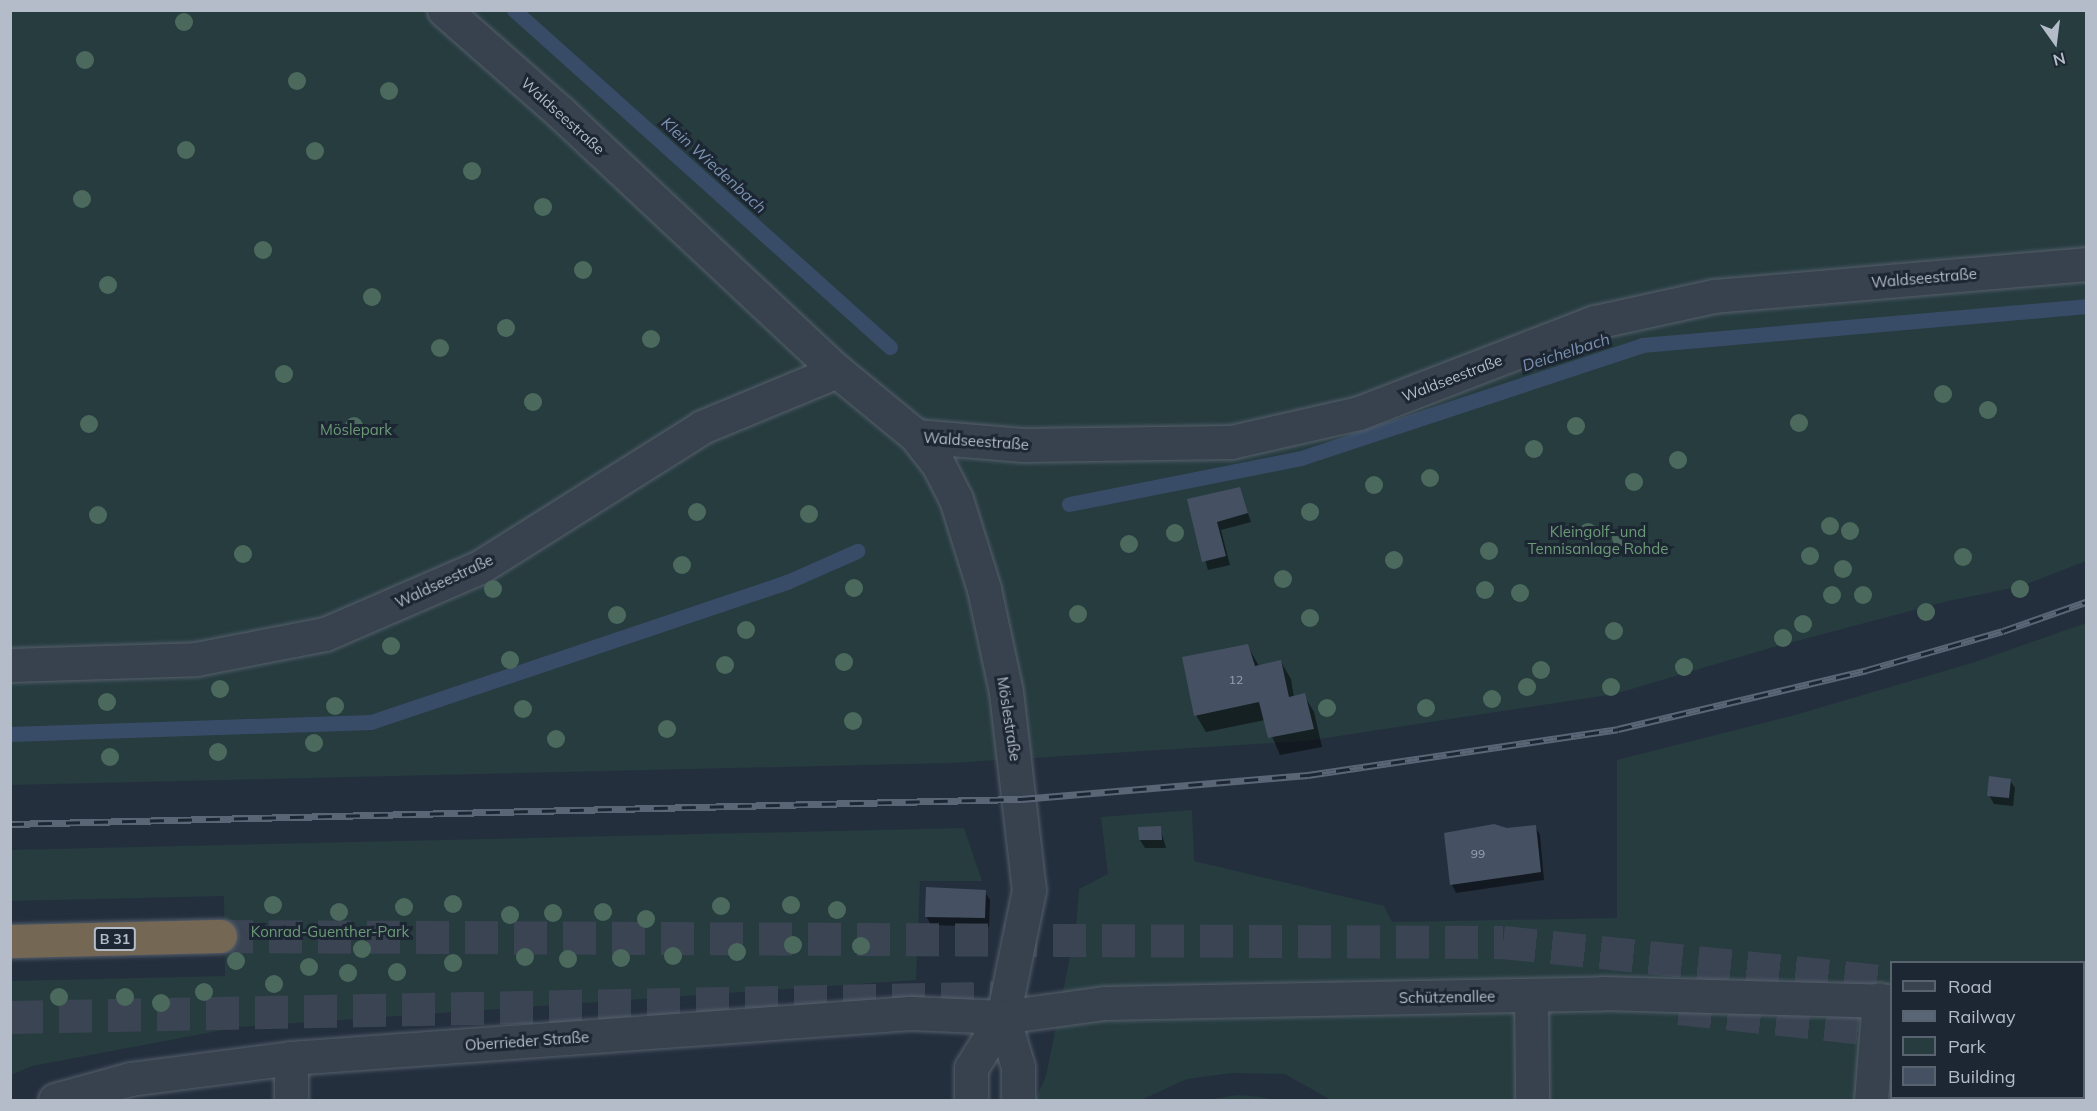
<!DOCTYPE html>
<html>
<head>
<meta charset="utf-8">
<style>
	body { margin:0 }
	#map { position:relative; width:2097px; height:1111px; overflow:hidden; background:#242f3e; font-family:Mulish,sans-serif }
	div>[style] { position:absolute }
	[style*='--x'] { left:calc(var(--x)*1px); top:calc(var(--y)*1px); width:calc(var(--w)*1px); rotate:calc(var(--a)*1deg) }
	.green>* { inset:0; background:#263c3f }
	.shadow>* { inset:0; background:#0007 }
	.stream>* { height:15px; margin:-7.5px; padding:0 7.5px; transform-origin:7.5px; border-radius:7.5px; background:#394c67 }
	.building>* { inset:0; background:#455162 }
	.highway-tunnel>* { height:33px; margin-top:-16.5px; transform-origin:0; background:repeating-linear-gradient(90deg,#3a4453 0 33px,transparent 0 49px) }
	.roads { filter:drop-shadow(0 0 2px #565f6c) drop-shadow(0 0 2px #565f6c) }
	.minor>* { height:33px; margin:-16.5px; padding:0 16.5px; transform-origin:16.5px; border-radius:16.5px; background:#38414e }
	.highway>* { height:33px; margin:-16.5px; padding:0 16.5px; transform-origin:16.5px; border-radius:16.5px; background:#746855 }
	.rail>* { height:7px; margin-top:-3.5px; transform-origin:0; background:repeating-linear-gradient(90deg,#1d2633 0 14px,#5a6575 0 28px); box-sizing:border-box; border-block:2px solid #5a6575 }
	.trees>* { width:18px; height:18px; margin:-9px; border-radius:50%; background:#4b6a5d }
	span { translate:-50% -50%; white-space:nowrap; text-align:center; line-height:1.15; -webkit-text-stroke:6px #1d2633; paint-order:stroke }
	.number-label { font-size:12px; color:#98a1af }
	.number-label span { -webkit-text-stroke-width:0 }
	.shield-label span { padding:2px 4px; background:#1d2633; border:2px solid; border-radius:4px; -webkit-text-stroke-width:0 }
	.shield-label { font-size:14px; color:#b4bcc9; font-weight:700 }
	.street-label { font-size:15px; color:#b4bcc9 }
	.park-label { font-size:15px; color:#6b9a76 }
	.water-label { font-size:16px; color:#7c92b1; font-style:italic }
	.frame { position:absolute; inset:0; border:12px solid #b4bcc9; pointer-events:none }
	.legend { position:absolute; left:1890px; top:961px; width:195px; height:138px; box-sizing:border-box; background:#1d2633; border:2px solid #59626f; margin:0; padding:8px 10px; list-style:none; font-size:18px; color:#b4bcc9 }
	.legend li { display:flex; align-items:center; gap:12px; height:30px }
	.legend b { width:30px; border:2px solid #59626f }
	.north { position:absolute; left:2025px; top:12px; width:60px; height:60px; -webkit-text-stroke:4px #1d2633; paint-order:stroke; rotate:166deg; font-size:16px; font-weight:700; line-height:24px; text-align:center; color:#b4bcc9 }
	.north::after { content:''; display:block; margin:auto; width:21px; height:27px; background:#b4bcc9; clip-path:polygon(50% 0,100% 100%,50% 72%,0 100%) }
</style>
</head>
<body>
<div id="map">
	<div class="green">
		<i style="clip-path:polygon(10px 11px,2086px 11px,2086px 561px,2022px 586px,1948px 601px,1770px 648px,1615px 694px,1306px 741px,950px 763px,11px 785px)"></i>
		<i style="clip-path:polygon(evenodd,2086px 623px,2086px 1100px,1331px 1100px,1285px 1074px,1231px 1073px,1187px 1079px,1141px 1100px,1035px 1100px,1046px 1076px,1076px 927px,1079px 889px,1108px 874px,1101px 817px,1192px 810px,1194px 861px,1384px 906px,1392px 922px,1617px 918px,1617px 760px,1795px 715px,1975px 662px,2086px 623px,1892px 962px,2084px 962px,2084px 1098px,1892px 1098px,1892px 962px)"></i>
		<i style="clip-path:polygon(964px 828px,982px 881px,920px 881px,916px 980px,239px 1027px,32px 1066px,11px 1075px,11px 981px,225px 976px,224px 896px,11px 901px,10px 850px)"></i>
		<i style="clip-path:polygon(1237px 1095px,1261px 1097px,1274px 1100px,1206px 1100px)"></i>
	</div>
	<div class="shadow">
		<i style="clip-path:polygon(1239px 488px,1251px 522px,1221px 530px,1230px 565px,1208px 570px,1189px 500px)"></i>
		<i style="clip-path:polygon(1247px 645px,1259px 666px,1281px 662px,1291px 679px,1294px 698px,1304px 695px,1314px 712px,1322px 747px,1280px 755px,1265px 720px,1206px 732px,1196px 715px)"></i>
		<i style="clip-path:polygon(2010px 780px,2015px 788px,2013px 806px,1994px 804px,1989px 795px)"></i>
		<i style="clip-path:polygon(1535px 826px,1540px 835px,1544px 880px,1456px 893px,1452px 885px,1507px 829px)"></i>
		<i style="clip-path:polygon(1160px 828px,1166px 848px,1145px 848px,1140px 840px)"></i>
		<i style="clip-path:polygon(985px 892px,990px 900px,989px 927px,931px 925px,926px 916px)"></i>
	</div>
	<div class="stream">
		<i style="--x:514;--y:10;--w:505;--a:41.87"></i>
		<i style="--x:1069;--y:504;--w:237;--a:-11.2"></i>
		<i style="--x:1301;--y:458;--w:359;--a:-18.3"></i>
		<i style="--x:1642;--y:345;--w:446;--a:-5"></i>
		<i style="--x:10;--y:734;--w:361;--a:-1.9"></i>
		<i style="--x:371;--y:722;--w:439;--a:-18.6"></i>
		<i style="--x:787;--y:582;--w:77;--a:-23.9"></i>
	</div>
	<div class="building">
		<i style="clip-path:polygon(1240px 487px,1248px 513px,1217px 522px,1226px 556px,1202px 562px,1187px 499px)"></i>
		<i style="clip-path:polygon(1248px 644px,1255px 666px,1281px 660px,1289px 697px,1305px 693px,1314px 729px,1268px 738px,1259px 702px,1194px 716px,1182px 657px)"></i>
		<i style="clip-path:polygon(1989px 776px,2011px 779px,2009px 798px,1987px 796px)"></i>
		<i style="clip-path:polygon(1494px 824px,1507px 828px,1536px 825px,1541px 872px,1450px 885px,1444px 833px)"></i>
		<i style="clip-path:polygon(1161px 826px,1162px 840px,1139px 840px,1138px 827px)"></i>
		<i style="clip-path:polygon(926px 887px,986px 890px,985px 918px,925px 917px)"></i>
	</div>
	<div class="highway-tunnel">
		<i style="--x:220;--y:936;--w:1283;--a:0.27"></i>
		<i style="--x:1503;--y:942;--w:391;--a:5.9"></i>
		<i style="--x:2084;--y:1001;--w:2;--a:27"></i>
		<i style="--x:1679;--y:1008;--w:214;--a:6.2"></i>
		<i style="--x:10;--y:1017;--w:1024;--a:-1.12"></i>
		<i style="--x:2084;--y:1052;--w:2;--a:0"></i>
	</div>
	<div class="roads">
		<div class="minor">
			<i style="--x:444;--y:10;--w:154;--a:41.3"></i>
			<i style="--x:560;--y:112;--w:379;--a:43.1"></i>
			<i style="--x:837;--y:371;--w:102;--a:39.4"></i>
			<i style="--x:916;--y:436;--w:36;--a:52"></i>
			<i style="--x:938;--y:464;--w:39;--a:63"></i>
			<i style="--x:956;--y:499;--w:94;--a:72.7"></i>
			<i style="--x:984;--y:589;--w:105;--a:77.9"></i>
			<i style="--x:1006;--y:692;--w:199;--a:83.4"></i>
			<i style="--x:1029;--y:890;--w:130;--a:101.6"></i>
			<i style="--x:1003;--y:1017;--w:60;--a:122.1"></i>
			<i style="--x:971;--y:1068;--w:32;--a:90"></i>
			<i style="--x:916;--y:436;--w:107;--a:4.8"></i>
			<i style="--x:1023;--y:445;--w:208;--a:-0.8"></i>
			<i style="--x:1231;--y:442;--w:131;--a:-12.8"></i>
			<i style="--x:1359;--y:413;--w:253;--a:-21.1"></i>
			<i style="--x:1595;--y:322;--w:122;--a:-12.3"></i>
			<i style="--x:1714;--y:296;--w:373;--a:-4.9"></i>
			<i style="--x:10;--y:665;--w:186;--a:-1.8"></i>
			<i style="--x:196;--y:659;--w:131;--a:-11"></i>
			<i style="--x:325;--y:634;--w:169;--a:-23.4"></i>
			<i style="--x:480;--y:567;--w:262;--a:-32.2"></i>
			<i style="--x:702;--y:427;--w:146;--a:-22.5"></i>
			<i style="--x:1531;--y:996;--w:104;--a:89.4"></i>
			<i style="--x:1003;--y:1017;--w:52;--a:73.3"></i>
			<i style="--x:1018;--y:1067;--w:33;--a:90"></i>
			<i style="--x:2084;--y:1020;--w:2;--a:0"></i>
			<i style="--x:55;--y:1100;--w:78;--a:-15.6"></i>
			<i style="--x:130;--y:1079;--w:162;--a:-7.4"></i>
			<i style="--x:291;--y:1058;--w:621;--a:-4.16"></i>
			<i style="--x:910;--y:1013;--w:93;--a:2.5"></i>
			<i style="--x:1003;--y:1017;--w:102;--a:-7.9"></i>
			<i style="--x:1104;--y:1003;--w:499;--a:-1.1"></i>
			<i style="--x:1603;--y:993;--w:289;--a:1.6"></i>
			<i style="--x:291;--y:1100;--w:42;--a:-90"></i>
			<i style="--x:1871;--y:1100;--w:101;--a:-85.5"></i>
		</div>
		<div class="highway">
			<i style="--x:10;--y:941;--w:210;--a:-1.4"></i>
		</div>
	</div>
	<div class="rail">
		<i style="--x:10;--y:824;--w:1011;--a:-1.42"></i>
		<i style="--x:1021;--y:799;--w:288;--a:-4.8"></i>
		<i style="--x:1308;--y:775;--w:313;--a:-8.4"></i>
		<i style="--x:1618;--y:729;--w:256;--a:-13.3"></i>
		<i style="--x:1867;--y:670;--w:141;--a:-16"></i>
		<i style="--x:2003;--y:631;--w:88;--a:-19.3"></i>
	</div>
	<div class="trees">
		<i style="left:184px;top:22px"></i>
		<i style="left:85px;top:60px"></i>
		<i style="left:297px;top:81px"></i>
		<i style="left:389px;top:91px"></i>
		<i style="left:186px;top:150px"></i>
		<i style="left:315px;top:151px"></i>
		<i style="left:472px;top:171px"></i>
		<i style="left:82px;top:199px"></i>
		<i style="left:543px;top:207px"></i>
		<i style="left:263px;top:250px"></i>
		<i style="left:583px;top:270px"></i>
		<i style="left:108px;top:285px"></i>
		<i style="left:372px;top:297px"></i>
		<i style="left:506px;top:328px"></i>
		<i style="left:651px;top:339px"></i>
		<i style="left:440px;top:348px"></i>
		<i style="left:284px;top:374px"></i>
		<i style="left:1943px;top:394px"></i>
		<i style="left:533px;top:402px"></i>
		<i style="left:1988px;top:410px"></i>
		<i style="left:1799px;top:423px"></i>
		<i style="left:89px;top:424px"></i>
		<i style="left:354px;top:426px"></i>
		<i style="left:1576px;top:426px"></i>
		<i style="left:1534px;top:449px"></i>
		<i style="left:1678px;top:460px"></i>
		<i style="left:1430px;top:478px"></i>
		<i style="left:1634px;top:482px"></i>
		<i style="left:1374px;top:485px"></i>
		<i style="left:697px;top:512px"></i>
		<i style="left:1310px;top:512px"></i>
		<i style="left:809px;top:514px"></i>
		<i style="left:98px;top:515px"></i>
		<i style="left:1830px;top:526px"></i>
		<i style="left:1850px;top:531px"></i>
		<i style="left:1588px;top:532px"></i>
		<i style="left:1175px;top:533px"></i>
		<i style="left:1621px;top:538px"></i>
		<i style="left:1129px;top:544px"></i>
		<i style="left:1489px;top:551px"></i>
		<i style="left:243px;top:554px"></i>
		<i style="left:1810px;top:556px"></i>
		<i style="left:1963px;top:557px"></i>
		<i style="left:1394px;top:560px"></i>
		<i style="left:682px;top:565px"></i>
		<i style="left:1843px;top:569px"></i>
		<i style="left:1283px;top:579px"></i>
		<i style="left:854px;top:588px"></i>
		<i style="left:493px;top:589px"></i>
		<i style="left:2020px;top:589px"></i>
		<i style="left:1485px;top:590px"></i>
		<i style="left:1520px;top:593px"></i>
		<i style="left:1832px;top:595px"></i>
		<i style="left:1863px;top:595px"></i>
		<i style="left:1926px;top:612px"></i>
		<i style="left:1078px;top:614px"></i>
		<i style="left:617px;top:615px"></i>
		<i style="left:1310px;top:618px"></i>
		<i style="left:1803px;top:624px"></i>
		<i style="left:746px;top:630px"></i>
		<i style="left:1614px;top:631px"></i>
		<i style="left:1783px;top:638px"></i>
		<i style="left:391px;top:646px"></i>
		<i style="left:510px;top:660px"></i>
		<i style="left:844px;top:662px"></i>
		<i style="left:725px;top:665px"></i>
		<i style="left:1684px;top:667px"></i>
		<i style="left:1541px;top:670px"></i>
		<i style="left:1527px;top:687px"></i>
		<i style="left:1611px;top:687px"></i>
		<i style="left:220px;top:689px"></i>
		<i style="left:1492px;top:699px"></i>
		<i style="left:107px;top:702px"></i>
		<i style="left:335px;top:706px"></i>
		<i style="left:1327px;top:708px"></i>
		<i style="left:1426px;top:708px"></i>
		<i style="left:523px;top:709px"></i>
		<i style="left:853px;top:721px"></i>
		<i style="left:667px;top:729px"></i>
		<i style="left:556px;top:739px"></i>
		<i style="left:314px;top:743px"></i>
		<i style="left:218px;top:752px"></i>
		<i style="left:110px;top:757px"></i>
		<i style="left:453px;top:904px"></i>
		<i style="left:273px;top:905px"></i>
		<i style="left:791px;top:905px"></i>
		<i style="left:721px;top:906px"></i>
		<i style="left:404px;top:907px"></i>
		<i style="left:837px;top:910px"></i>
		<i style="left:339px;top:912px"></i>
		<i style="left:603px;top:912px"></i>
		<i style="left:553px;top:913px"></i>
		<i style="left:510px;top:915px"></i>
		<i style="left:646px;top:919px"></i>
		<i style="left:793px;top:945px"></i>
		<i style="left:861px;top:946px"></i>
		<i style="left:362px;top:949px"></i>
		<i style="left:737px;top:952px"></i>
		<i style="left:673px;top:956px"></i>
		<i style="left:525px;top:957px"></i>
		<i style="left:621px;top:958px"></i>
		<i style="left:568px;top:959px"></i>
		<i style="left:236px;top:961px"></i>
		<i style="left:453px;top:963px"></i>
		<i style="left:309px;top:967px"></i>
		<i style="left:397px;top:972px"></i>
		<i style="left:348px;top:973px"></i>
		<i style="left:274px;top:984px"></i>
		<i style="left:204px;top:992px"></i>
		<i style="left:59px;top:997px"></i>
		<i style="left:125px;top:997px"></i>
		<i style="left:161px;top:1003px"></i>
	</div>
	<div class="number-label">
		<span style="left:1236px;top:680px">12</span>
		<span style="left:1478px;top:854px">99</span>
	</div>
	<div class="shield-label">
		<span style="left:115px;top:939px">B 31</span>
	</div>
	<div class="street-label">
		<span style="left:563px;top:116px;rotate:42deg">Waldseestraße</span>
		<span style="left:1924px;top:278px;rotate:-5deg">Waldseestraße</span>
		<span style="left:1452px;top:378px;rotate:-21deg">Waldseestraße</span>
		<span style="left:976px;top:441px;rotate:4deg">Waldseestraße</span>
		<span style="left:444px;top:581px;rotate:-25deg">Waldseestraße</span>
		<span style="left:1009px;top:719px;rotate:81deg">Möslestraße</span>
		<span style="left:1447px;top:997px;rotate:-1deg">Schützenallee</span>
		<span style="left:527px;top:1041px;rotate:-4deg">Oberrieder Straße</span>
	</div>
	<div class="park-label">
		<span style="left:356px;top:430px">Möslepark</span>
		<span style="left:1598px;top:540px">Kleingolf- und<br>Tennisanlage Rohde</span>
		<span style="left:330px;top:932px">Konrad-Guenther-Park</span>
	</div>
	<div class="water-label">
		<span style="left:714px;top:165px;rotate:42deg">Klein Wiedenbach</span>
		<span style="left:1566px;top:352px;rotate:-18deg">Deichelbach</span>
	</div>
	<div class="frame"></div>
	<ul class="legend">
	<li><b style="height:8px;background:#38414e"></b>Road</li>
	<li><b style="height:8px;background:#5a6575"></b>Railway</li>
	<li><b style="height:16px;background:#263c3f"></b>Park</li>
	<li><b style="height:16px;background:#455162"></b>Building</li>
	</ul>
	<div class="north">N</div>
</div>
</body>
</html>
